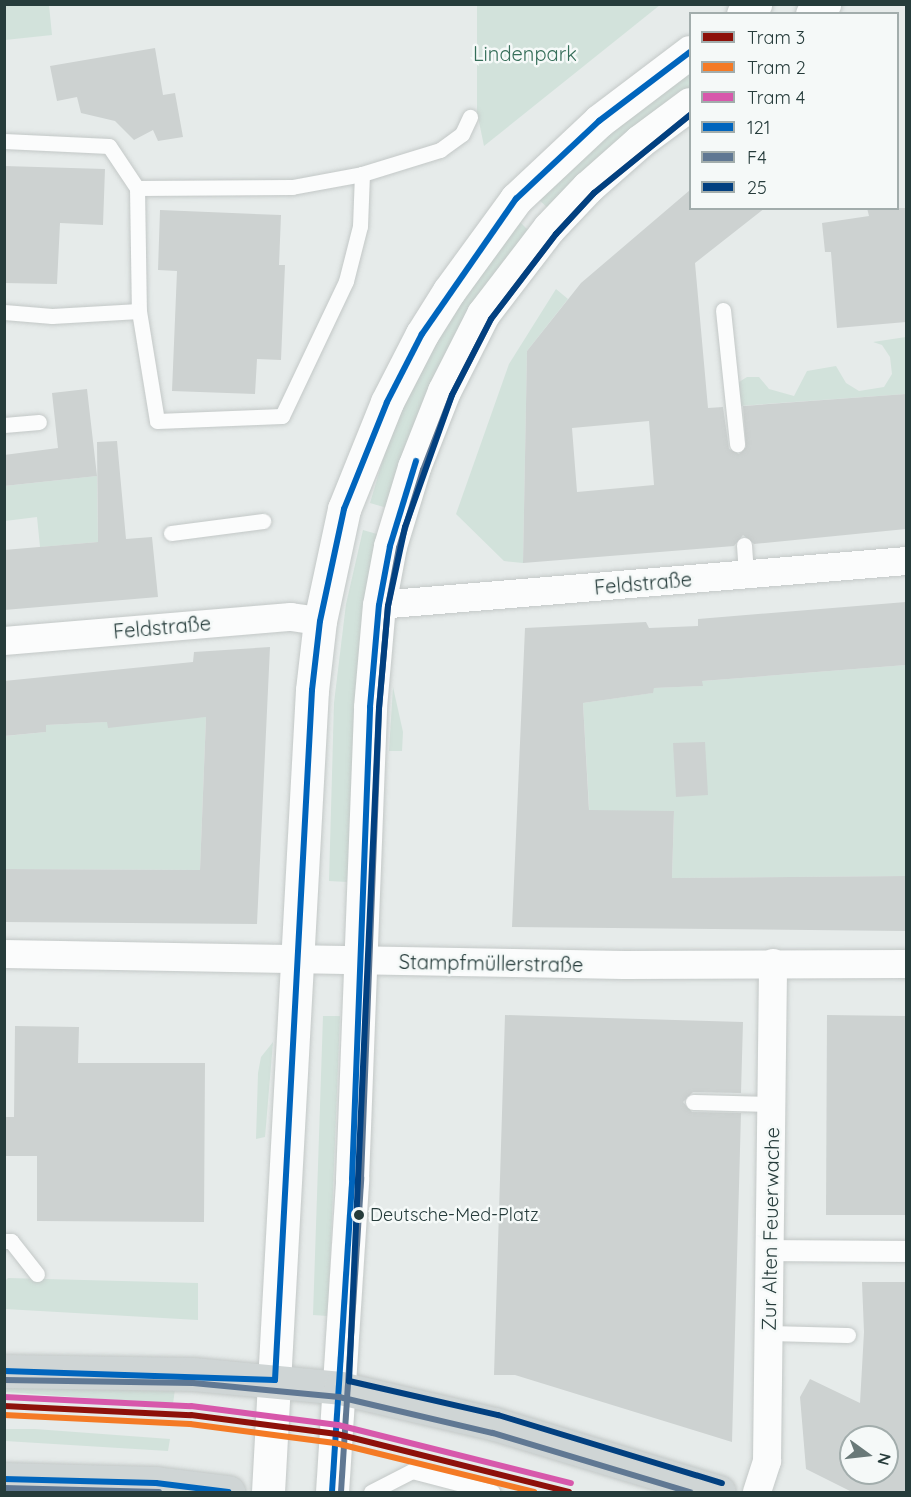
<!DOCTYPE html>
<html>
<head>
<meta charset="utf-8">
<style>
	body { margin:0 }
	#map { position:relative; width:911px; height:1497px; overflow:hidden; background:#e6ebea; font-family:Quicksand,sans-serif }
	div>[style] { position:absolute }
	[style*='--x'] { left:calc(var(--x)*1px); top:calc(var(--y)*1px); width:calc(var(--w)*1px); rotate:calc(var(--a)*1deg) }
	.green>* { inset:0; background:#d2e2db }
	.building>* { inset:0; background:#cdd2d1 }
	.roads { filter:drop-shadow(0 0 2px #c3c8c7) drop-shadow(0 0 2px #c3c8c7) }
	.service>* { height:15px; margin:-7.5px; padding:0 7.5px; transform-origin:7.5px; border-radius:7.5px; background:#fbfcfc }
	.pedestrian>* { height:21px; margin:-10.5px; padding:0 10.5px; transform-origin:10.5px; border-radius:10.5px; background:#fbfcfc }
	.minor>* { height:28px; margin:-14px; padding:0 14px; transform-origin:14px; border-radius:14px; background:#fbfcfc }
	.secondary>* { height:33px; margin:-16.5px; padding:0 16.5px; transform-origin:16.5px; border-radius:16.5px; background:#fbfcfc }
	.primary>* { height:33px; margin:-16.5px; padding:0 16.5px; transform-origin:16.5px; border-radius:16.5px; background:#cfd5d5 }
	.bus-1>* { height:6px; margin:-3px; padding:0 3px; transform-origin:3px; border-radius:3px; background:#0065bd }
	.bus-2>* { height:6px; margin:-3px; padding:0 3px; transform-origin:3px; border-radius:3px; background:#607893 }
	.bus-3>* { height:6px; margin:-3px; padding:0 3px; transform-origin:3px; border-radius:3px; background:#024080 }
	.tram-1>* { height:6px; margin:-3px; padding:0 3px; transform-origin:3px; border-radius:3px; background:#8d110a }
	.tram-2>* { height:6px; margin:-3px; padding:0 3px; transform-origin:3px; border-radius:3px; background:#f47a25 }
	.tram-3>* { height:6px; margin:-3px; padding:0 3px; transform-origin:3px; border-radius:3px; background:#d758ab }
	.dots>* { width:16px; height:16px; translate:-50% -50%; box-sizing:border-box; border:3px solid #f5f9f8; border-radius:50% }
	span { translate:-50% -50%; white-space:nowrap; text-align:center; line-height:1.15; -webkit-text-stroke:5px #f5f9f8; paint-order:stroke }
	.bus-label { font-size:18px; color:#263c3b }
	.left { translate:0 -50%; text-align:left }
	.park-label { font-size:20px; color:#356e59 }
	.street-label { font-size:20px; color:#263c3b }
	.frame { position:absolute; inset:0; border:6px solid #263c3b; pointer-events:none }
	.legend { position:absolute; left:689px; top:12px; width:210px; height:198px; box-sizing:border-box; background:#f5f9f8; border:2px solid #a2adac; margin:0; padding:8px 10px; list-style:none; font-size:18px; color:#263c3b }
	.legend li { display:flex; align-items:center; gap:12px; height:30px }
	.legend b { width:30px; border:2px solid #a2adac }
	.north { position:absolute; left:839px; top:1425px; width:60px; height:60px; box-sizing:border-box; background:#f5f9f8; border:2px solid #a2adac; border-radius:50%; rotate:105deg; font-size:16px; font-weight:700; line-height:24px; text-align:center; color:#263c3b }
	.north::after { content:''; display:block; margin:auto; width:21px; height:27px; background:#697978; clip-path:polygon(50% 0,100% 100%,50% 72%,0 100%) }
</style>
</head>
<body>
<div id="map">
	<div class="green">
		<i style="clip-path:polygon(4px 5px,49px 5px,52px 35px,5px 40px)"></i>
		<i style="clip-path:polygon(477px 5px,477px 4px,660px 5px,484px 146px,477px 112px)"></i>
		<i style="clip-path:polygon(690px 70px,690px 90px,551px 211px,538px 199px,613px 127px)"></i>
		<i style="clip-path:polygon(519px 221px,531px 233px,387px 508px,370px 503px,393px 426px,421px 366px,464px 294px)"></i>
		<i style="clip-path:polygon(556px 289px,568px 299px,527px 351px,523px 563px,504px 561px,456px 514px,509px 364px)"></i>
		<i style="clip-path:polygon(906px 337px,906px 394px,739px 406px,739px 382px,747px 377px,759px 377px,769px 389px,794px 396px,807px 371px,836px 366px,846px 383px,859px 391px,884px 387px,892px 374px,890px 357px,882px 345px,873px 342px)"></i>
		<i style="clip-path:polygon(97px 476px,98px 542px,40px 547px,37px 517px,5px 521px,4px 486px)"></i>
		<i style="clip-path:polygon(363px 530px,380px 535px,347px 882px,329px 881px,334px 703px,346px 604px)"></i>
		<i style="clip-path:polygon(906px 665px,906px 876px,672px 878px,674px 812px,638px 811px,593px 875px,583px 703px,652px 693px,654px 688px,702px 686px,702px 681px)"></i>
		<i style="clip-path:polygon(393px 687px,403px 732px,402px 751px,389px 751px)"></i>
		<i style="clip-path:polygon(206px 717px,200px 870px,5px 869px,5px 736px,46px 732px,46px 725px)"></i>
		<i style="clip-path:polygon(323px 1016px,340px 1016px,328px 1316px,313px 1315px)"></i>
		<i style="clip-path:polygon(273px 1042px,265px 1137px,256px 1139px,258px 1073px,261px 1057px)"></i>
		<i style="clip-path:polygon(8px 1278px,198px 1283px,198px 1320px,5px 1309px,4px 1282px)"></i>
		<i style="clip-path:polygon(5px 1387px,175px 1389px,173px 1404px,5px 1392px)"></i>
		<i style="clip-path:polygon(5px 1429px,35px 1429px,170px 1439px,168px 1451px,5px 1441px)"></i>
	</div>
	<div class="building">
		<i style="clip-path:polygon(155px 48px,163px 95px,175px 93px,183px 137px,158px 141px,153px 130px,134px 140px,115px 121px,81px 113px,77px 97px,57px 101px,50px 66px)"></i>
		<i style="clip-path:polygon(4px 166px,105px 169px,103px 225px,60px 223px,57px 284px,4px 283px)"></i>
		<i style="clip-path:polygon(evenodd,690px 190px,690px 208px,765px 208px,695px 263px,708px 408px,723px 407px,729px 449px,739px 454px,746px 447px,743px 406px,906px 394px,906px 529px,754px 544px,743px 535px,734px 546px,523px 563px,527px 351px,581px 283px,690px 190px,649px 421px,654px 485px,577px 492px,572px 428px,649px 421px)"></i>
		<i style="clip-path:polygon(867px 208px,906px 208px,906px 322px,837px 328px,831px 252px,825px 252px,822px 223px,869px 216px)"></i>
		<i style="clip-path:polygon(160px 210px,281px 215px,279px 265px,285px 265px,281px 360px,257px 359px,255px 394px,172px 391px,177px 271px,158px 270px)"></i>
		<i style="clip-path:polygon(87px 389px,97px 476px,4px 486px,4px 455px,58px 448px,52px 393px)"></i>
		<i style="clip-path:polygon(117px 441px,126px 539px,152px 537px,158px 597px,4px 610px,4px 550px,98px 542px,97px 442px)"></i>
		<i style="clip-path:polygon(906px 602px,906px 665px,702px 681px,703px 686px,654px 688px,653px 693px,583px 703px,589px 810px,674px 811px,672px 878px,906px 876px,906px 931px,512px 927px,525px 628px,646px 622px,649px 628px,698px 626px,698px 619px)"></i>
		<i style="clip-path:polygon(270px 647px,257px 924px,4px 922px,4px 869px,200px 870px,206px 717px,108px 728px,107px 722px,46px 725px,46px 732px,4px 736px,4px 681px,193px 662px,194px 652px)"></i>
		<i style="clip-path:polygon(705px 742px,708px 795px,676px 797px,673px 743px)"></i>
		<i style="clip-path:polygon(505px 1015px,743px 1022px,741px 1093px,693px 1092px,683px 1102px,692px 1112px,741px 1113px,732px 1442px,515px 1375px,494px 1375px)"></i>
		<i style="clip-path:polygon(827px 1015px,906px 1016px,906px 1215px,826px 1215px)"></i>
		<i style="clip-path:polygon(15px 1026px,79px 1027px,78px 1063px,205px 1063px,204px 1222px,37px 1221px,37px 1156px,4px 1156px,4px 1117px,14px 1117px)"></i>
		<i style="clip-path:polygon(evenodd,862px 1282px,906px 1282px,906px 1492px,852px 1492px,806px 1469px,800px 1397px,810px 1379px,860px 1403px,864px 1332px,862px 1282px,851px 1437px,887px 1437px,887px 1473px,851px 1473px,851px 1437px)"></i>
	</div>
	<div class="roads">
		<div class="service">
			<i style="--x:4;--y:141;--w:105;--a:2.7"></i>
			<i style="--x:109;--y:146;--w:50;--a:56.3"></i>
			<i style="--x:137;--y:188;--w:123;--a:89.1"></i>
			<i style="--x:137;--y:188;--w:155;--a:-0.4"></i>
			<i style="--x:292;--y:187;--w:71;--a:-10.5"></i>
			<i style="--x:362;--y:174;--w:82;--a:-17.1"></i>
			<i style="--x:440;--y:150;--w:27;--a:-36"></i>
			<i style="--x:462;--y:134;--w:19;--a:-65"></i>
			<i style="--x:723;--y:310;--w:135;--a:84"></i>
			<i style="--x:4;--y:312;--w:48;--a:4.8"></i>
			<i style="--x:52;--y:316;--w:87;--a:-3.3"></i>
			<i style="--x:139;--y:311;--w:111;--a:80.7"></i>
			<i style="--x:157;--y:421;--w:125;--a:-2.3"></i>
			<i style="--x:282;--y:416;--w:149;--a:-64.6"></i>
			<i style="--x:346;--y:281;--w:57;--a:-75.7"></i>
			<i style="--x:360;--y:226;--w:52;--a:-87.8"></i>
			<i style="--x:4;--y:425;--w:35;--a:-5"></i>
			<i style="--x:171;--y:533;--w:93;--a:-7.4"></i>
			<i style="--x:744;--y:545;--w:29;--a:86"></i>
			<i style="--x:693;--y:1102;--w:79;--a:1.5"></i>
			<i style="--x:4;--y:1241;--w:7;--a:0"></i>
			<i style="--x:11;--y:1241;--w:42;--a:51.8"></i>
			<i style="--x:768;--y:1333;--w:80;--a:1.4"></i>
			<i style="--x:371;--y:1492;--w:46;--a:-27.1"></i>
			<i style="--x:412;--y:1471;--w:83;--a:14.7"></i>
		</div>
		<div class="pedestrian">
			<i style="--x:769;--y:1250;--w:137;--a:0.4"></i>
		</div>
		<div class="minor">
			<i style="--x:379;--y:605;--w:529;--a:-4.77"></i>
			<i style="--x:4;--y:641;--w:288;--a:-4.8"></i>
			<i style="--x:291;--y:617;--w:29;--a:8"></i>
			<i style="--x:4;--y:954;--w:620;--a:1.02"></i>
			<i style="--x:624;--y:965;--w:282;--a:-0.2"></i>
			<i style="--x:757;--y:1492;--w:33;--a:-72"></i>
			<i style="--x:767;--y:1461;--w:498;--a:-89.3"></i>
		</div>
		<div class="secondary">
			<i style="--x:743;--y:14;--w:16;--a:-40"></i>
			<i style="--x:812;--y:14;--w:16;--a:-40"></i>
			<i style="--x:268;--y:1492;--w:803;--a:-86.86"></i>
			<i style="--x:312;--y:690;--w:69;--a:-83.4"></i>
			<i style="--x:320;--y:621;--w:115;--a:-77.9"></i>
			<i style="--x:344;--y:509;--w:115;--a:-68.1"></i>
			<i style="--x:387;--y:402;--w:76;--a:-62.8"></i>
			<i style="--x:422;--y:334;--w:51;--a:-57.9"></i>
			<i style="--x:449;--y:291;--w:114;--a:-53.9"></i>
			<i style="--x:516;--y:199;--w:114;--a:-43.2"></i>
			<i style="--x:599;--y:121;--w:114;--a:-37.2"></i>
			<i style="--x:332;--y:1492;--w:314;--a:-86.3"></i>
			<i style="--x:352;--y:1179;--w:472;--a:-87.8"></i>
			<i style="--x:370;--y:707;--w:102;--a:-85"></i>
			<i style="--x:379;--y:605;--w:60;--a:-79.4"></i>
			<i style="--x:390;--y:546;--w:83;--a:-73.1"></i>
			<i style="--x:414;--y:467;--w:82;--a:-68.5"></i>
			<i style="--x:444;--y:391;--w:86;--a:-63.1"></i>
			<i style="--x:483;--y:314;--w:108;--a:-52.5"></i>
			<i style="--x:549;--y:228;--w:57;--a:-46.4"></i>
			<i style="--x:588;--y:187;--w:69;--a:-41.5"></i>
			<i style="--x:640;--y:141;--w:62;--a:-36.5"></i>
		</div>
		<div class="primary">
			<i style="--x:4;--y:1371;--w:189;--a:0.9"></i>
			<i style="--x:193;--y:1374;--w:148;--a:5.4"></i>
			<i style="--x:340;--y:1388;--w:159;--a:13.1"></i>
			<i style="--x:495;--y:1424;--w:234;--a:16.9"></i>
			<i style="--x:4;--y:1479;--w:152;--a:1.5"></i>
			<i style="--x:156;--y:1483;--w:73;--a:7.1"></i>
		</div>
	</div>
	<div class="bus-1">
		<i style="--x:4;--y:1371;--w:271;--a:1.9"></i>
		<i style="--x:275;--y:1380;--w:691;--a:-86.93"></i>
		<i style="--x:312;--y:690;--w:69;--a:-83.4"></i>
		<i style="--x:320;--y:621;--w:115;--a:-77.9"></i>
		<i style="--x:344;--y:509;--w:115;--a:-68.1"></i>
		<i style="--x:387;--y:402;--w:76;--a:-62.8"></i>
		<i style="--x:422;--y:334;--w:165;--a:-55.2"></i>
		<i style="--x:516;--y:199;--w:114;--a:-43.2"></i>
		<i style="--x:599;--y:121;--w:114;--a:-37.2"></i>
		<i style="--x:4;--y:1479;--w:152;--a:1.5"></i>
		<i style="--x:156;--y:1483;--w:73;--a:7.1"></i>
		<i style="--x:332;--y:1492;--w:314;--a:-86.3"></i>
		<i style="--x:352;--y:1179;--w:472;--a:-87.8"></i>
		<i style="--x:370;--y:707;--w:102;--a:-85"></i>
		<i style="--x:379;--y:605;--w:60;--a:-79.4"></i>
		<i style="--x:390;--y:546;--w:89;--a:-73"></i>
	</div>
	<div class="bus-2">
		<i style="--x:4;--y:1380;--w:189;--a:0.9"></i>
		<i style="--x:193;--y:1383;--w:147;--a:5.5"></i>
		<i style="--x:339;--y:1397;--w:158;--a:13.2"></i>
		<i style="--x:493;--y:1433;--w:206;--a:16.7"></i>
		<i style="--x:4;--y:1488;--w:155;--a:1.5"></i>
		<i style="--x:341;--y:1492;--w:314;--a:-86.3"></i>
		<i style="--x:361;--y:1179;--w:471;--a:-87.8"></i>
		<i style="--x:379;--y:708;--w:102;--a:-85"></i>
		<i style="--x:388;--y:606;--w:59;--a:-79.3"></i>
		<i style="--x:399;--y:548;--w:82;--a:-72.9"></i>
		<i style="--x:423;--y:470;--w:80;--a:-68.9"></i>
		<i style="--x:452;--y:395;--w:85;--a:-62.8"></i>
		<i style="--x:491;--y:319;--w:107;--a:-52.6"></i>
		<i style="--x:556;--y:234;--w:56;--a:-47.2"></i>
		<i style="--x:594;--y:193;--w:124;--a:-39.1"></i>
	</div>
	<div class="bus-3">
		<i style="--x:690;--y:115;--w:124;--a:140.9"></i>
		<i style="--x:594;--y:193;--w:56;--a:132.8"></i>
		<i style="--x:556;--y:234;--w:107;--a:127.4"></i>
		<i style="--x:491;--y:319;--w:85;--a:117.2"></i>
		<i style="--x:452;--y:395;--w:140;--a:109.6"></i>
		<i style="--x:405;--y:527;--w:81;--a:102.1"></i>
		<i style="--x:388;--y:606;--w:102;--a:95"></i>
		<i style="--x:379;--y:708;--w:674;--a:92.55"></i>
		<i style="--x:349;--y:1381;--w:153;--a:12.9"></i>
		<i style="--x:498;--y:1415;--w:234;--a:16.9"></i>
	</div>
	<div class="tram-1">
		<i style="--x:4;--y:1406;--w:187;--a:2.8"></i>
		<i style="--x:191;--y:1415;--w:147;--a:7.4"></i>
		<i style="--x:337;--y:1434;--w:239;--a:14"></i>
	</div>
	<div class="tram-2">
		<i style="--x:4;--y:1415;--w:186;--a:2.8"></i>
		<i style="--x:190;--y:1424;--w:146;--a:7.5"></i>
		<i style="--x:335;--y:1443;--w:205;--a:13.8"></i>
	</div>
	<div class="tram-3">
		<i style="--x:4;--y:1397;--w:187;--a:2.8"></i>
		<i style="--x:191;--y:1406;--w:148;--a:7.4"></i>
		<i style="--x:338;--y:1425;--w:240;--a:14"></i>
	</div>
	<div class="dots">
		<i style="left:359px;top:1215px;background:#263c3b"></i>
	</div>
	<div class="bus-label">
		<span class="left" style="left:370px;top:1215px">Deutsche-Med-Platz</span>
	</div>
	<div class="park-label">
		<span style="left:525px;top:53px">Lindenpark</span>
	</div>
	<div class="street-label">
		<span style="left:643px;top:583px;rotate:-5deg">Feldstraße</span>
		<span style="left:162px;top:627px;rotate:-5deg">Feldstraße</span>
		<span style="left:491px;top:963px;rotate:1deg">Stampfmüllerstraße</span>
		<span style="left:770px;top:1229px;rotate:-89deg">Zur Alten Feuerwache</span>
	</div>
	<div class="frame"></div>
	<ul class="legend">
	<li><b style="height:8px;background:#8d110a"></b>Tram 3</li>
	<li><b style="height:8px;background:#f47a25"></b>Tram 2</li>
	<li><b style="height:8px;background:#d758ab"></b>Tram 4</li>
	<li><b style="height:8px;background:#0065bd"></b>121</li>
	<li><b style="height:8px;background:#607893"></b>F4</li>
	<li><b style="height:8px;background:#024080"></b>25</li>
	</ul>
	<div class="north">N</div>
</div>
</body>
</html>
